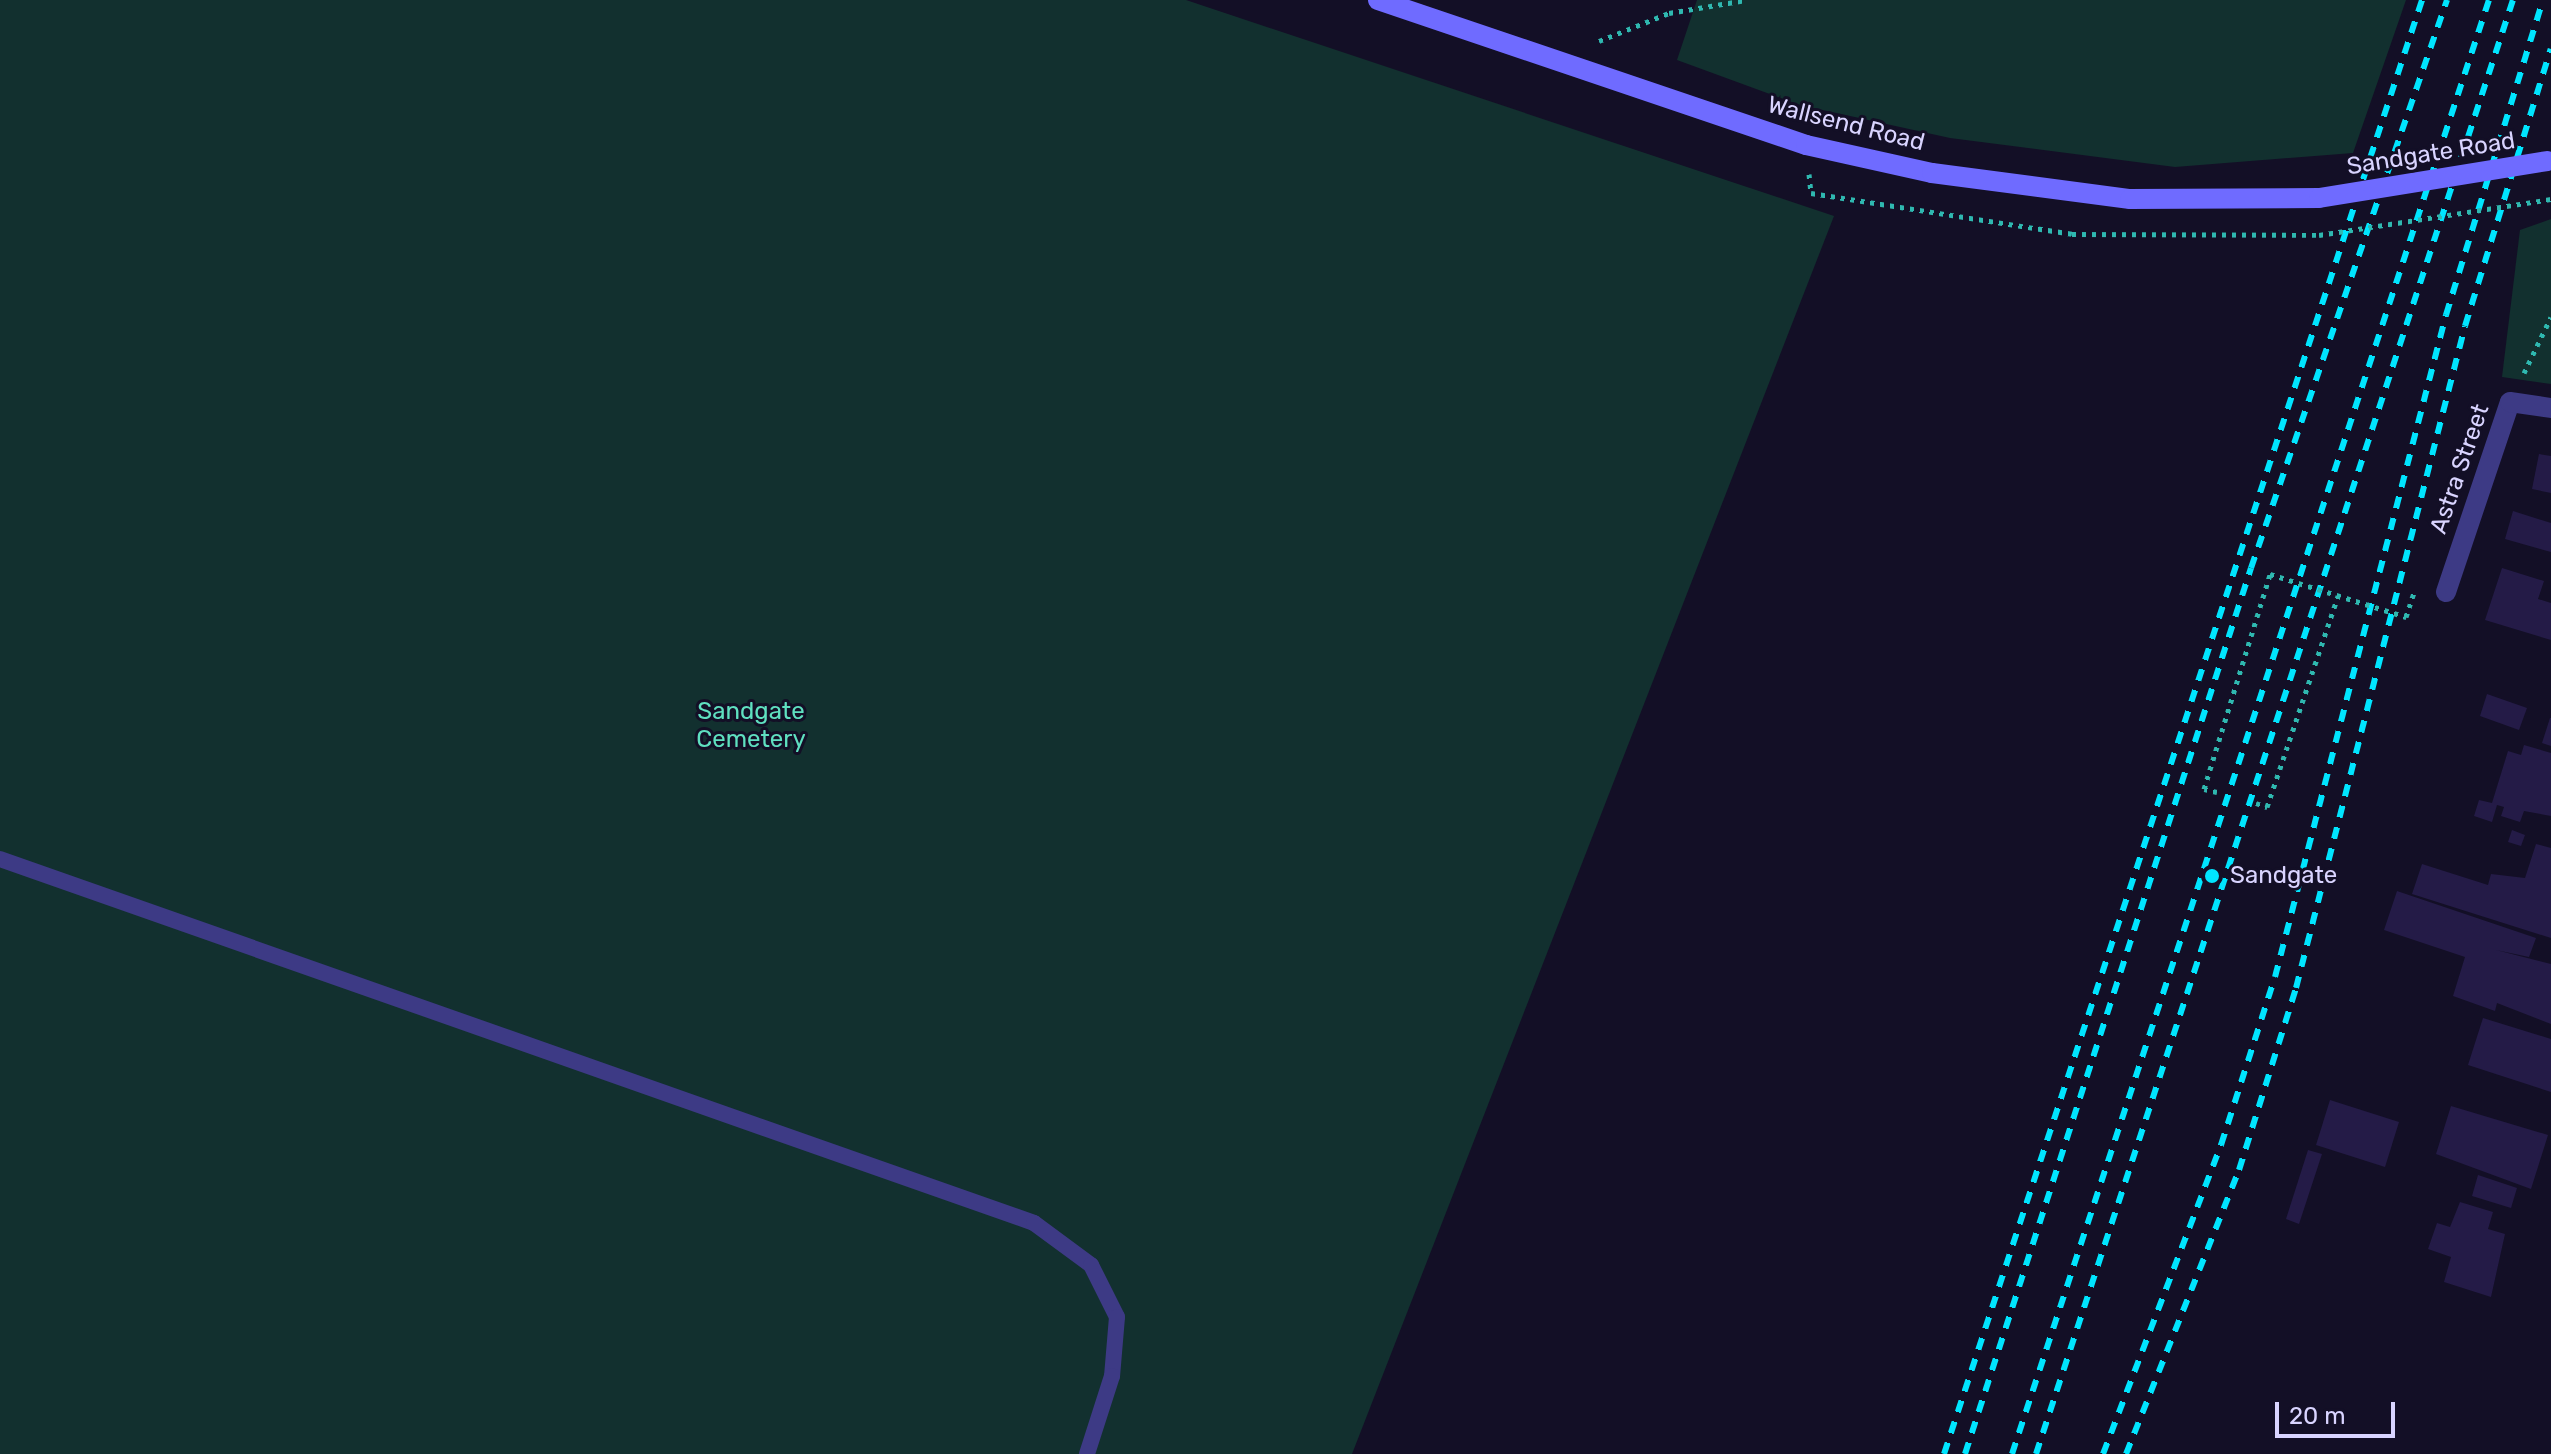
<!DOCTYPE html>
<html>
<head>
<meta charset="utf-8">
<style>
	body { margin:0 }
	#map { position:relative; width:2551px; height:1454px; overflow:hidden; background:#130f26; font-family:Rubik,sans-serif }
	div>[style] { position:absolute }
	[style*='--x'] { left:calc(var(--x)*1px); top:calc(var(--y)*1px); width:calc(var(--w)*1px); rotate:calc(var(--a)*1deg) }
	.green>* { inset:0; background:#12302f }
	.building>* { inset:0; background:#241b47 }
	.path>* { height:5px; margin-top:-2.5px; transform-origin:0; background:repeating-linear-gradient(90deg,#2fb8b0 0 4px,transparent 0 10px) }
	.lane>* { height:16px; margin:-8px; padding:0 8px; transform-origin:8px; border-radius:8px; background:#3d3a85 }
	.street>* { height:20px; margin:-10px; padding:0 10px; transform-origin:10px; border-radius:10px; background:#3d3a85 }
	.secondary>* { height:20px; margin:-10px; padding:0 10px; transform-origin:10px; border-radius:10px; background:#6f6bff }
	.rail>* { height:6px; margin-top:-3px; transform-origin:0; background:repeating-linear-gradient(90deg,#00e5ff 0 12px,transparent 0 22px) }
	.path-bridge>* { height:5px; margin-top:-2.5px; transform-origin:0; background:repeating-linear-gradient(90deg,#2fb8b0 0 4px,transparent 0 10px) }
	.secondary-bridge>* { height:20px; margin:-10px; padding:0 10px; transform-origin:10px; border-radius:10px; background:#6f6bff }
	.dots>* { width:22px; height:22px; translate:-50% -50%; box-sizing:border-box; border:4px solid #130f26; border-radius:50% }
	span { translate:-50% -50%; white-space:nowrap; text-align:center; line-height:1.15; -webkit-text-stroke:6px #130f26; paint-order:stroke }
	.street-label { font-size:24px; color:#d9d4ff }
	.park-label { font-size:24px; color:#5fe0c0 }
	.poi-label { font-size:24px; color:#d9d4ff }
	.left { translate:0 -50%; text-align:left }
	.scale { position:absolute; left:2275px; top:1402px; width:120px; height:36px; box-sizing:border-box; border:4px solid #d9d4ff; border-top:0; padding-left:10px; font-size:24px; line-height:28px; white-space:nowrap; color:#d9d4ff; -webkit-text-stroke:6px #130f26; paint-order:stroke }
</style>
</head>
<body>
<div id="map">
	<div class="green">
		<i style="clip-path:polygon(0 0,1186px 0,1834px 216px,1352px 1454px,0 1454px)"></i>
		<i style="clip-path:polygon(1697px 0,2406px 0,2353px 153px,2175px 167px,1950px 138px,1800px 105px,1677px 60px)"></i>
		<i style="clip-path:polygon(2551px 219px,2551px 384px,2502px 377px,2520px 230px)"></i>
	</div>
	<div class="building">
		<i style="clip-path:polygon(2539px 454px,2551px 456px,2551px 493px,2532px 489px)"></i>
		<i style="clip-path:polygon(2513px 511px,2551px 523px,2551px 552px,2505px 539px)"></i>
		<i style="clip-path:polygon(2502px 568px,2544px 581px,2538px 599px,2551px 603px,2551px 640px,2485px 620px)"></i>
		<i style="clip-path:polygon(2487px 694px,2527px 708px,2519px 730px,2480px 716px)"></i>
		<i style="clip-path:polygon(2550px 718px,2551px 718px,2551px 746px,2542px 743px)"></i>
		<i style="clip-path:polygon(2524px 745px,2551px 753px,2551px 816px,2524px 811px,2520px 822px,2501px 816px,2504px 807px,2497px 805px,2492px 822px,2474px 816px,2479px 800px,2492px 803px,2508px 751px,2521px 755px)"></i>
		<i style="clip-path:polygon(2512px 830px,2525px 835px,2521px 846px,2508px 842px)"></i>
		<i style="clip-path:polygon(2536px 844px,2551px 848px,2551px 938px,2412px 894px,2422px 864px,2488px 885px,2491px 874px,2525px 878px)"></i>
		<i style="clip-path:polygon(2397px 891px,2536px 938px,2529px 957px,2496px 950px,2551px 964px,2551px 1024px,2497px 1003px,2495px 1011px,2453px 996px,2465px 957px,2384px 930px)"></i>
		<i style="clip-path:polygon(2483px 1018px,2551px 1039px,2551px 1092px,2468px 1065px)"></i>
		<i style="clip-path:polygon(2330px 1100px,2399px 1122px,2385px 1167px,2316px 1145px)"></i>
		<i style="clip-path:polygon(2451px 1106px,2548px 1135px,2531px 1189px,2436px 1154px)"></i>
		<i style="clip-path:polygon(2308px 1150px,2322px 1154px,2299px 1224px,2286px 1219px)"></i>
		<i style="clip-path:polygon(2478px 1175px,2517px 1188px,2511px 1208px,2472px 1196px)"></i>
		<i style="clip-path:polygon(2460px 1202px,2493px 1212px,2488px 1229px,2505px 1234px,2491px 1297px,2444px 1282px,2451px 1257px,2428px 1249px,2437px 1223px,2450px 1227px)"></i>
	</div>
	<div class="path">
		<i style="--x:1599;--y:41;--w:75;--a:-21.8"></i>
		<i style="--x:1669;--y:13;--w:78;--a:-9.6"></i>
		<i style="--x:1809;--y:174;--w:19;--a:84"></i>
		<i style="--x:1811;--y:193;--w:264;--a:8.9"></i>
		<i style="--x:2072;--y:234;--w:247;--a:0.2"></i>
		<i style="--x:2524;--y:373;--w:62;--a:-64.3"></i>
		<i style="--x:2406;--y:617;--w:26;--a:-72"></i>
		<i style="--x:2217;--y:792;--w:13;--a:-167"></i>
		<i style="--x:2204;--y:789;--w:225;--a:-72.9"></i>
		<i style="--x:2256;--y:803;--w:12;--a:20"></i>
		<i style="--x:2267;--y:807;--w:223;--a:-71.4"></i>
	</div>
	<div class="lane">
		<i style="--x:0;--y:859;--w:1096;--a:19.39"></i>
		<i style="--x:1034;--y:1223;--w:71;--a:36.4"></i>
		<i style="--x:1091;--y:1265;--w:58;--a:63.4"></i>
		<i style="--x:1117;--y:1317;--w:59;--a:94.8"></i>
		<i style="--x:1112;--y:1376;--w:82;--a:107.8"></i>
	</div>
	<div class="street">
		<i style="--x:2446;--y:592;--w:200;--a:-71.4"></i>
		<i style="--x:2510;--y:402;--w:41;--a:8.3"></i>
	</div>
	<div class="secondary">
		<i style="--x:1378;--y:0;--w:452;--a:18.7"></i>
		<i style="--x:1806;--y:145;--w:129;--a:12.5"></i>
		<i style="--x:1932;--y:173;--w:200;--a:7.5"></i>
		<i style="--x:2130;--y:199;--w:189;--a:-0.3"></i>
	</div>
	<div class="rail">
		<i style="--x:1944;--y:1454;--w:1531;--a:-71.8"></i>
		<i style="--x:1965;--y:1454;--w:931;--a:-72.11"></i>
		<i style="--x:2251;--y:568;--w:601;--a:-70.96"></i>
		<i style="--x:2012;--y:1454;--w:1530;--a:-71.84"></i>
		<i style="--x:2036;--y:1454;--w:1530;--a:-71.84"></i>
		<i style="--x:2103;--y:1454;--w:331;--a:-69.1"></i>
		<i style="--x:2221;--y:1145;--w:176;--a:-72.2"></i>
		<i style="--x:2275;--y:977;--w:684;--a:-75.52"></i>
		<i style="--x:2446;--y:315;--w:330;--a:-72.9"></i>
		<i style="--x:2126;--y:1454;--w:306;--a:-68.3"></i>
		<i style="--x:2239;--y:1170;--w:191;--a:-72.6"></i>
		<i style="--x:2296;--y:988;--w:683;--a:-75.68"></i>
		<i style="--x:2465;--y:326;--w:290;--a:-72.8"></i>
	</div>
	<div class="path-bridge">
		<i style="--x:2319;--y:235;--w:235;--a:-8.8"></i>
		<i style="--x:2270;--y:574;--w:143;--a:17.5"></i>
	</div>
	<div class="secondary-bridge">
		<i style="--x:2319;--y:198;--w:231;--a:-9.2"></i>
	</div>
	<div class="dots">
		<i style="left:2212px;top:876px;background:#00e5ff"></i>
	</div>
	<div class="street-label">
		<span style="left:1846px;top:124px;rotate:14deg">Wallsend Road</span>
		<span style="left:2431px;top:154px;rotate:-9deg">Sandgate Road</span>
		<span style="left:2460px;top:469px;rotate:-71deg">Astra Street</span>
	</div>
	<div class="park-label">
		<span style="left:751px;top:726px">Sandgate<br>Cemetery</span>
	</div>
	<div class="poi-label">
		<span class="left" style="left:2230px;top:876px">Sandgate</span>
	</div>
	<div class="scale">20 m</div>
</div>
</body>
</html>
